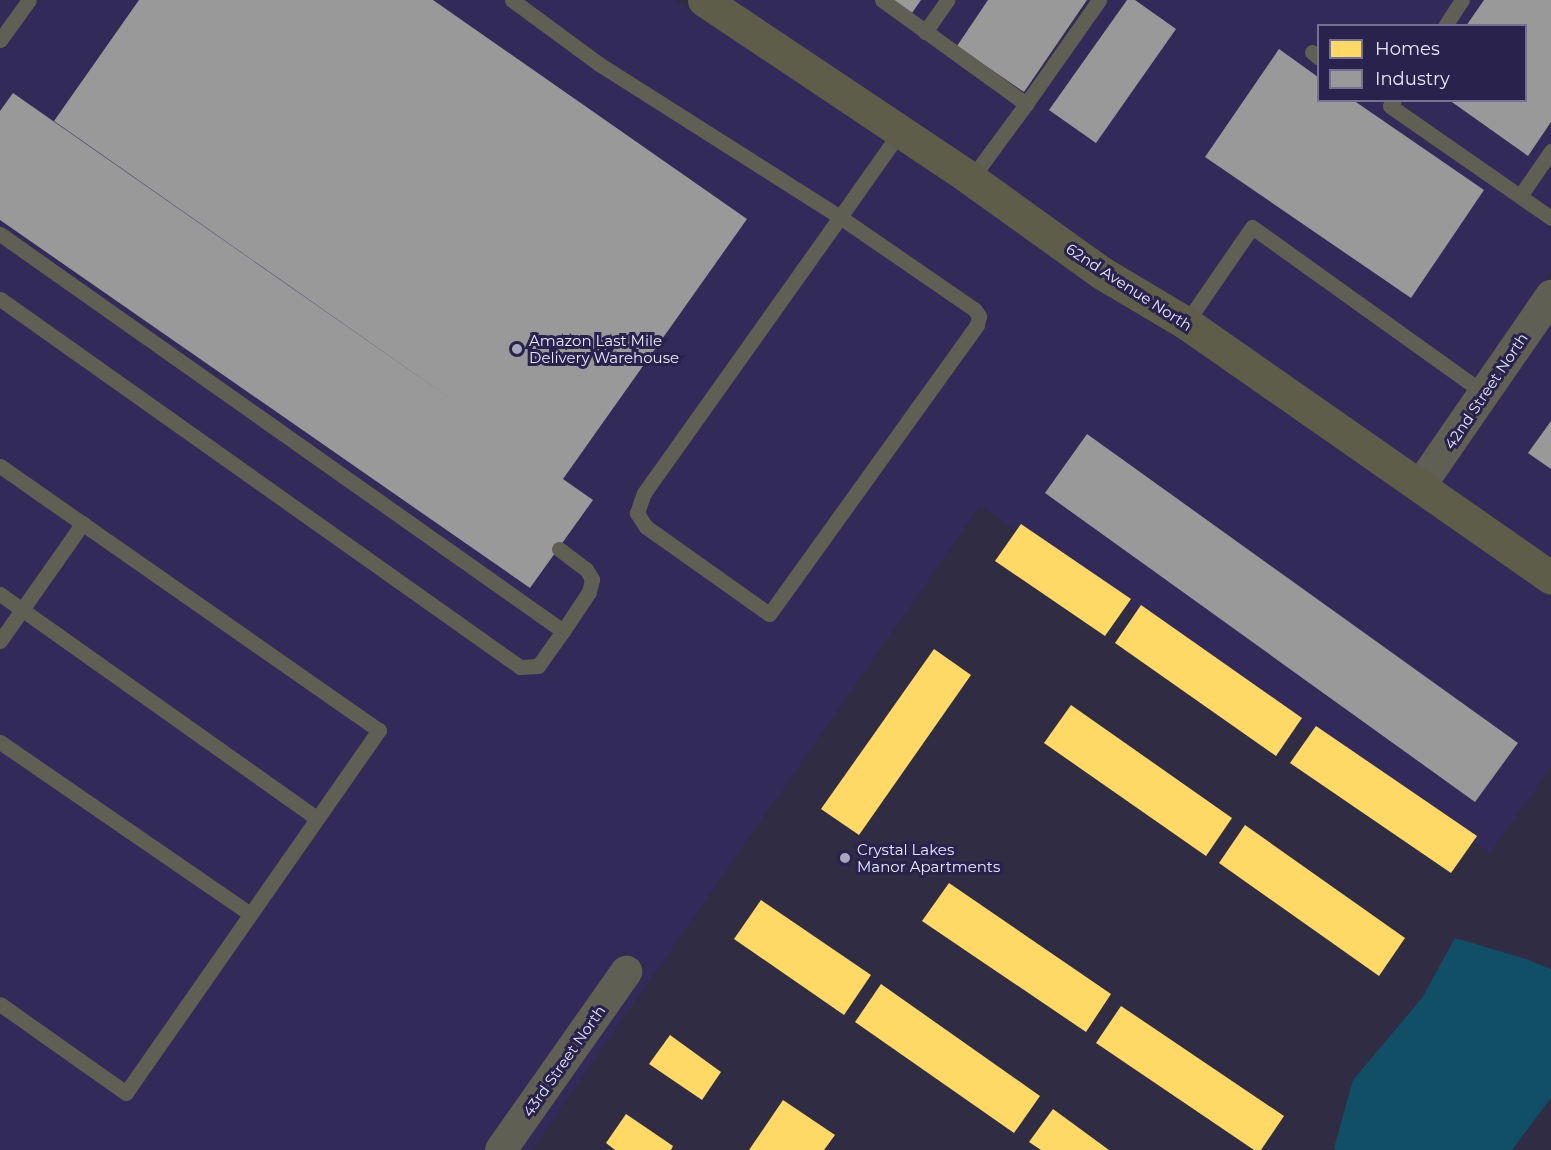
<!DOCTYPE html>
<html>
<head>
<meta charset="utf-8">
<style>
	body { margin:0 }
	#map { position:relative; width:1551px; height:1150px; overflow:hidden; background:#2f2c43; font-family:Montserrat,sans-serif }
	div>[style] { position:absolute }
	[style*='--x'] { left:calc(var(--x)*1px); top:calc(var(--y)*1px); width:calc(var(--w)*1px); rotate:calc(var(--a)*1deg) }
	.built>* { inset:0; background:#322a59 }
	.water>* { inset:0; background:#114f66 }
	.homes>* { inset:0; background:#ffd966 }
	.industry>* { inset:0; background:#999 }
	.lane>* { height:15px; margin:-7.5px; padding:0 7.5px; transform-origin:7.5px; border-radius:7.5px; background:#5f5f53 }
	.street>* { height:32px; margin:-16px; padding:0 16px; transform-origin:16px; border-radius:16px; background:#5f5f53 }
	.secondary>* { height:33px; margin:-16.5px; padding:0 16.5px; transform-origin:16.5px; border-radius:16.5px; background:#5d5d4a }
	.dots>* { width:16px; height:16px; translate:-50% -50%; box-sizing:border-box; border:3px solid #29224d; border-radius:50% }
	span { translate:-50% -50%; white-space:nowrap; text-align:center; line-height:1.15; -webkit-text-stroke:6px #29224d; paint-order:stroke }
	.street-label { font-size:15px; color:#e8e7fd }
	.poi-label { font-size:15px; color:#e8e7fd }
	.left { translate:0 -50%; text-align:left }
	.legend { position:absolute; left:1317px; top:24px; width:210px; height:78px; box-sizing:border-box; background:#29224d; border:2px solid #757193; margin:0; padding:8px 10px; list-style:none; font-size:18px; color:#e8e7fd }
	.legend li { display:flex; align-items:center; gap:12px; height:30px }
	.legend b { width:30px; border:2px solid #757193 }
</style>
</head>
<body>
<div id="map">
	<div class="built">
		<i style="clip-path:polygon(0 0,675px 0,1178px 337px,1551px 598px,1551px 768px,1490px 853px,980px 506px,532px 1150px,519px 1150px,646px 967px,624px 951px,484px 1150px,0 1150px)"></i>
		<i style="clip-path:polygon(evenodd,732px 0,1551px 0,1551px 270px,1418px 465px,1111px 260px,732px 0,1318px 26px,1526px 26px,1526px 100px,1318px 100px,1318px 26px)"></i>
		<i style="clip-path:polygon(1551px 321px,1551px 559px,1441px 481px)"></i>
	</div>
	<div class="water">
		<i style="clip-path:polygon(1455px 938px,1526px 959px,1551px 969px,1551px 1098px,1512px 1150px,1336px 1150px,1334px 1148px,1353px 1080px,1422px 998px)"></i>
	</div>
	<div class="homes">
		<i style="clip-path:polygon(1021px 524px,1131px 599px,1105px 636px,995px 561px)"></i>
		<i style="clip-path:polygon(1141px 605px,1302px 718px,1276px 756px,1115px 643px)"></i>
		<i style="clip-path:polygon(934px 649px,971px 675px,859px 835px,821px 809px)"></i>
		<i style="clip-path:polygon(1071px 705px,1232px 818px,1206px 856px,1044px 743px)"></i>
		<i style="clip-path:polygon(1316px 726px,1477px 836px,1451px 873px,1290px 763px)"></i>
		<i style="clip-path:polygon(1245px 825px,1405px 938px,1379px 976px,1219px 863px)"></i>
		<i style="clip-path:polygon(949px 883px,1111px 994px,1086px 1032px,922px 921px)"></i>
		<i style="clip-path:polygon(761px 900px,871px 975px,844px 1015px,734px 939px)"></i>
		<i style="clip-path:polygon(881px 984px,1040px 1096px,1014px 1133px,855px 1022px)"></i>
		<i style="clip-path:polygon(1121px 1006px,1284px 1116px,1261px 1150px,1254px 1150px,1096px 1043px)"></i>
		<i style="clip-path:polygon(670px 1035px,721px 1072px,702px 1100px,649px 1064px)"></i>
		<i style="clip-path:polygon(783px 1100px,835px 1135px,824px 1150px,749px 1150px)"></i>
		<i style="clip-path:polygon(1053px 1109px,1109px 1150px,1041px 1150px,1029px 1142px)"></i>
		<i style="clip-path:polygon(626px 1114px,673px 1146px,671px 1150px,615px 1150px,606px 1143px)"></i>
	</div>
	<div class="industry">
		<i style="clip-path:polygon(139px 0,433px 0,747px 219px,563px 479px,593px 500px,530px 588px,0 220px,0 111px,13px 93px,458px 404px,54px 121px)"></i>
		<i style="clip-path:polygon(892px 0,921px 0,912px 13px)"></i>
		<i style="clip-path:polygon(988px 0,1087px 0,1024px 92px,957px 46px)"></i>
		<i style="clip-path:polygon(1127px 0,1135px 0,1176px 29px,1096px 143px,1049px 110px)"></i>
		<i style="clip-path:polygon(1484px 0,1551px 0,1551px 122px,1528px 156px,1449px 100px,1526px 100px,1526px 26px,1466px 26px)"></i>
		<i style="clip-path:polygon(1279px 49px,1318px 77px,1318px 100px,1353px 100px,1484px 190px,1411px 298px,1205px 157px)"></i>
		<i style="clip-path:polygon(1551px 421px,1551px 469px,1528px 453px)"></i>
		<i style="clip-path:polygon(1087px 434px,1518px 743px,1475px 802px,1045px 493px)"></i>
	</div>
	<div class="lane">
		<i style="--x:512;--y:0;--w:108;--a:36.3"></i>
		<i style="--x:599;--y:64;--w:285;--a:32.4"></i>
		<i style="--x:840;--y:217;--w:163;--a:34.5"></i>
		<i style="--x:974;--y:309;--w:9;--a:54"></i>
		<i style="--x:979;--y:316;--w:9;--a:103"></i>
		<i style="--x:977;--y:325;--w:356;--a:125.7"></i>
		<i style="--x:769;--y:614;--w:151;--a:-144.7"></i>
		<i style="--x:646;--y:527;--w:17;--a:-123"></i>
		<i style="--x:637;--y:513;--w:21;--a:-71"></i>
		<i style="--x:644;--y:493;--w:339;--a:-54.6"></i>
		<i style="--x:840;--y:217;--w:104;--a:-54.8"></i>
		<i style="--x:882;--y:0;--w:178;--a:35.8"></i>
		<i style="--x:1026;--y:104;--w:93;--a:126.3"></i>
		<i style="--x:1445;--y:26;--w:31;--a:-57"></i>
		<i style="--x:925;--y:32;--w:39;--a:-55"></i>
		<i style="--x:0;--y:40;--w:49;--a:-54.1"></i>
		<i style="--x:1312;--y:52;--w:8;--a:40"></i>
		<i style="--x:1394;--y:100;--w:7;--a:124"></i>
		<i style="--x:1390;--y:106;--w:196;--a:34.8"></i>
		<i style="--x:1026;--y:104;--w:127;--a:-54.9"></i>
		<i style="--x:1520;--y:196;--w:55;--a:-55.4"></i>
		<i style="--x:0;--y:234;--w:689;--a:35.19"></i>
		<i style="--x:563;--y:631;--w:43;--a:125.5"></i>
		<i style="--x:538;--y:666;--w:18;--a:177"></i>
		<i style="--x:520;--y:667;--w:637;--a:-144.71"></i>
		<i style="--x:1186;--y:323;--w:116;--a:-55.5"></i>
		<i style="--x:1252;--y:227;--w:285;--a:35.6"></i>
		<i style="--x:0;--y:466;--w:462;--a:34.9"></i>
		<i style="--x:379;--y:730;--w:442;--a:124.9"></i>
		<i style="--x:126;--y:1093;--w:154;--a:-144.8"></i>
		<i style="--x:559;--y:549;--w:34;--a:37"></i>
		<i style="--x:586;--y:569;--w:12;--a:59"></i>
		<i style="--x:592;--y:579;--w:13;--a:103"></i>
		<i style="--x:589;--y:592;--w:47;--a:123.7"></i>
		<i style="--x:0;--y:594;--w:387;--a:35.3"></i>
		<i style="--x:0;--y:641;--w:144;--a:-54.9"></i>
		<i style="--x:0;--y:742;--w:303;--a:34.5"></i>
	</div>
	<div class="street">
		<i style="--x:1420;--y:486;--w:231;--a:-55.4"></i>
		<i style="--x:501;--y:1150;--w:218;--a:-54.9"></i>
	</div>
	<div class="secondary">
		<i style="--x:704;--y:0;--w:321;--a:33.8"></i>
		<i style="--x:971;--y:179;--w:161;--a:35.7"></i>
		<i style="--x:1102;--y:273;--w:98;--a:30.8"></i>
		<i style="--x:1186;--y:323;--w:445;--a:34.9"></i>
	</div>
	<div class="dots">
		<i style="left:517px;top:349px;background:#a7a6bc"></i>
		<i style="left:845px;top:858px;background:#a7a6bc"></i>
	</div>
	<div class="street-label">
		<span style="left:1129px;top:287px;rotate:33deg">62nd Avenue North</span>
		<span style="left:1486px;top:391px;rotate:-56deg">42nd Street North</span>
		<span style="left:564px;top:1061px;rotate:-55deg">43rd Street North</span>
	</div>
	<div class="poi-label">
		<span class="left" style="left:529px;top:349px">Amazon Last Mile<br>Delivery Warehouse</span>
		<span class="left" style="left:857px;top:858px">Crystal Lakes<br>Manor Apartments</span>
	</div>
	<ul class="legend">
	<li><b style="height:16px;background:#ffd966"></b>Homes</li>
	<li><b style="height:16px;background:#999"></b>Industry</li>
	</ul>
</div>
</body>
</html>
